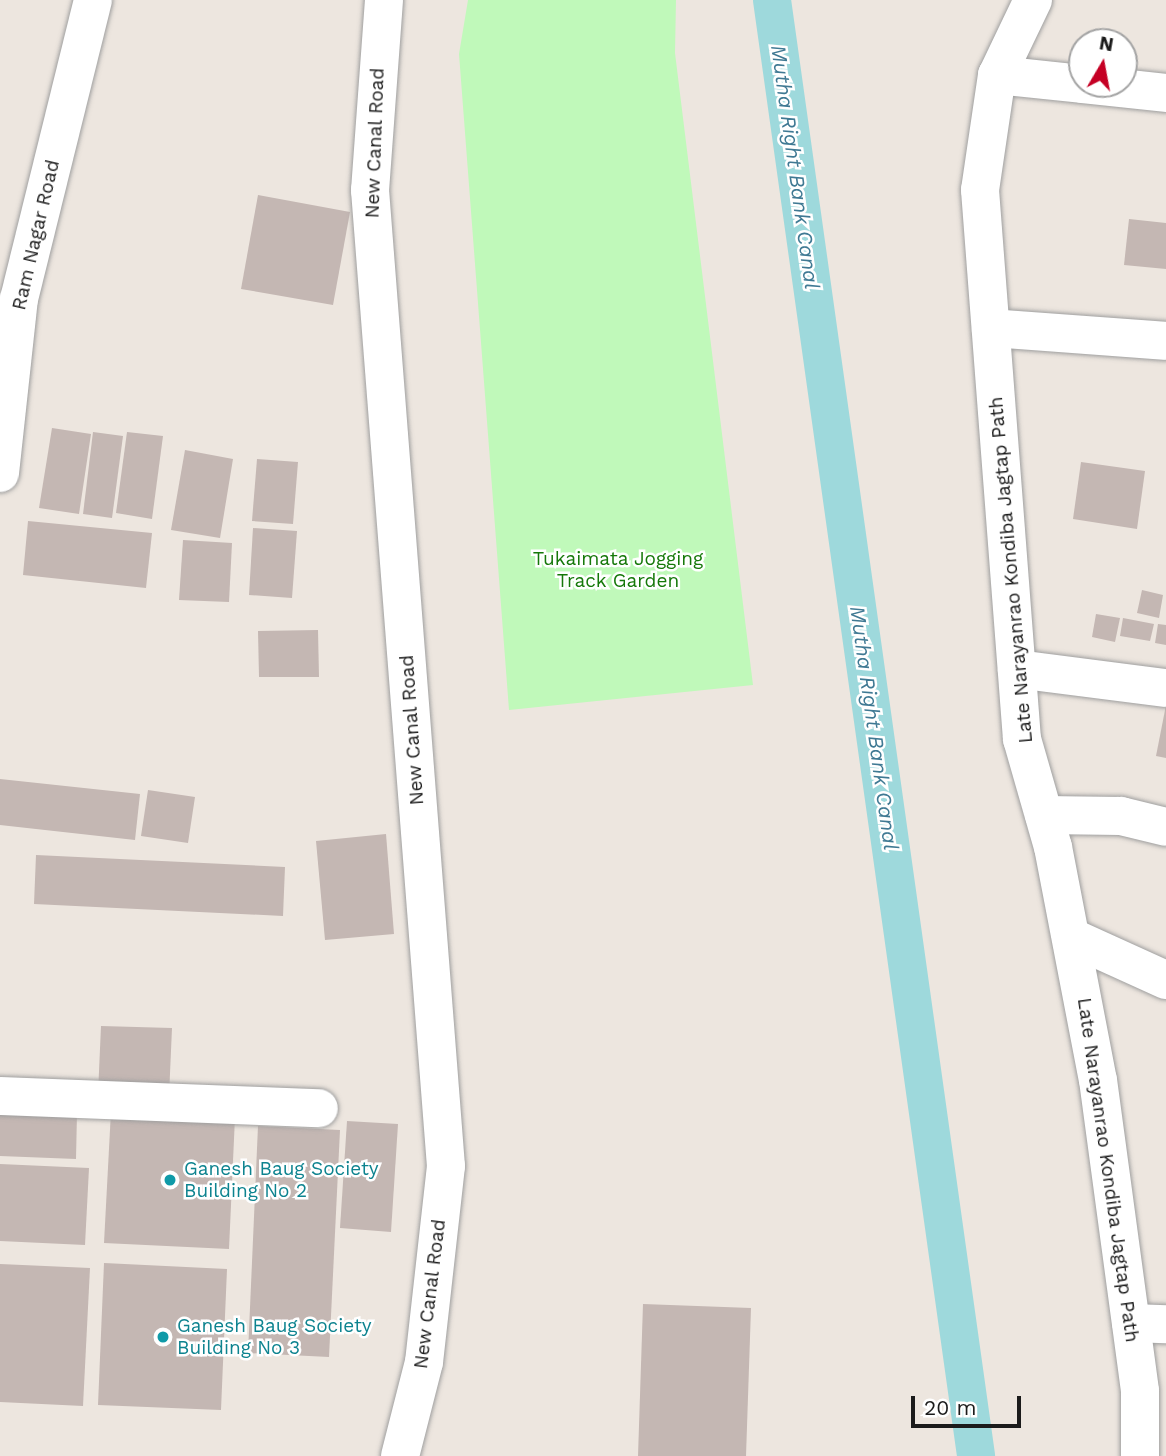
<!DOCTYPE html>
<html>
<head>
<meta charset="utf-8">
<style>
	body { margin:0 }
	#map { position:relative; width:1166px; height:1456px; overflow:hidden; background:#ede6df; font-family:"Work Sans",sans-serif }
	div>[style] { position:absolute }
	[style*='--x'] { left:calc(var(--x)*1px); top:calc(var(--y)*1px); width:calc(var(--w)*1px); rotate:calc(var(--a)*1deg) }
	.park>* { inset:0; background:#c0f9ba }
	.canal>* { height:38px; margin:-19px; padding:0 19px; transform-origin:19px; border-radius:19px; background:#9ed9dc }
	.building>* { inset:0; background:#c4b7b3 }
	.roads { filter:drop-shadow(0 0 2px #9f9f9f) drop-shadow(0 0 2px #9f9f9f) }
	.minor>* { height:38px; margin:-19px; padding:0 19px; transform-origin:19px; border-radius:19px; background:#fff }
	.dots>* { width:19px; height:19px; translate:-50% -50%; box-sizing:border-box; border:4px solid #fff; border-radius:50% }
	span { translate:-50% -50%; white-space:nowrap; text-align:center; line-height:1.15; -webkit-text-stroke:5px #fff; paint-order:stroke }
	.street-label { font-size:19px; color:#1b1b1b }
	.park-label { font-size:19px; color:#157809 }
	.culture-label { font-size:19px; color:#0d838f }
	.left { translate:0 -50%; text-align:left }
	.water-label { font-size:21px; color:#3f7993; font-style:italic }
	.north { position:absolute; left:1068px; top:28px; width:70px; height:70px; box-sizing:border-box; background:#fff; border:2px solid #a4a4a4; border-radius:50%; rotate:10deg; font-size:19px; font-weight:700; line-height:28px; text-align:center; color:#1b1b1b }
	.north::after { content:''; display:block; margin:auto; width:24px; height:32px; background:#c50024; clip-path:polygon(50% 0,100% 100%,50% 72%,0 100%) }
	.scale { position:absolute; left:911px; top:1396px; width:110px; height:32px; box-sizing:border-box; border:4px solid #1b1b1b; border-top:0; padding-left:9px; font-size:21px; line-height:24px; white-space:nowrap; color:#1b1b1b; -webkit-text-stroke:5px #fff; paint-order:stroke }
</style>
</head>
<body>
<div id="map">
	<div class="park">
		<i style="clip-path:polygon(468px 0,676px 0,675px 53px,753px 685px,509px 710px,459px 54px)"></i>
	</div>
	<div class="canal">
		<i style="--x:772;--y:0;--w:1470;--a:82.02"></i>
	</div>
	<div class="building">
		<i style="clip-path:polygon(258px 195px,350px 212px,333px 305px,241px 289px)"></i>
		<i style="clip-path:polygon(1129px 219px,1166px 223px,1166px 269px,1124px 265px)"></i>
		<i style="clip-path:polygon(52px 428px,91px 434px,79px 514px,39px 508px)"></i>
		<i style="clip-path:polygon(93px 432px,123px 436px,112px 518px,83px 514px)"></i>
		<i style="clip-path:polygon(127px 432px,163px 436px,152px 519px,116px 513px)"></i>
		<i style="clip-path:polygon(185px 450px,233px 459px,220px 538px,171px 530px)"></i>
		<i style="clip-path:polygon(257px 459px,298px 462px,293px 524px,252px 521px)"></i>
		<i style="clip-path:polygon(1081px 462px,1145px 471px,1137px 529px,1073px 519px)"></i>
		<i style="clip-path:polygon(28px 521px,152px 533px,146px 588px,23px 575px)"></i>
		<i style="clip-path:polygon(253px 528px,297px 531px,292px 598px,249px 595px)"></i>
		<i style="clip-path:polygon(183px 540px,232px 543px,229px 602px,179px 600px)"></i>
		<i style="clip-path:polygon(1142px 590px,1163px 595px,1159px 618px,1137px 613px)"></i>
		<i style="clip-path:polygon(1096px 614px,1120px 618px,1115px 642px,1092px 637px)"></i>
		<i style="clip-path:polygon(1123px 618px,1154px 624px,1150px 641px,1120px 636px)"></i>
		<i style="clip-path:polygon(1158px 624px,1166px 625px,1166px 645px,1155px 643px)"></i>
		<i style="clip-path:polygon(318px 630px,319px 677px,259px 677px,258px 631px)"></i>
		<i style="clip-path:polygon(1166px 705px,1166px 758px,1156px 756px)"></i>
		<i style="clip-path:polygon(0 779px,140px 794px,135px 840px,0 825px)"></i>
		<i style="clip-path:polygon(148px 790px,195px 797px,188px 843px,141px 836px)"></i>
		<i style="clip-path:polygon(386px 834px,394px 934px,325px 940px,316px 841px)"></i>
		<i style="clip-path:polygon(36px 855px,285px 867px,283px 916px,34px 904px)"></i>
		<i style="clip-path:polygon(101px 1026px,172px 1028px,169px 1096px,98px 1094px)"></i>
		<i style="clip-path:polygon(0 1109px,77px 1113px,76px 1159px,0 1156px)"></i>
		<i style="clip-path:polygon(111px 1111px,235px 1117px,229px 1249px,104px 1243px)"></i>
		<i style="clip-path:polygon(347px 1121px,398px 1124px,391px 1232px,340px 1228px)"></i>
		<i style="clip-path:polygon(258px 1126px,340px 1130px,329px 1357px,248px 1353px)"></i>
		<i style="clip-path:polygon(0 1164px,89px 1168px,85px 1245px,0 1241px)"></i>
		<i style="clip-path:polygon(104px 1263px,227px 1269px,221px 1410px,98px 1405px)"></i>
		<i style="clip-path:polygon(0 1264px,90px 1268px,83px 1406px,0 1402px)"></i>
		<i style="clip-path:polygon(643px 1304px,751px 1308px,746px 1456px,638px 1456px)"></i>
	</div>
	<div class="roads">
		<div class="minor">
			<i style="--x:384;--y:0;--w:191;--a:94.2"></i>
			<i style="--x:370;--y:190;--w:979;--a:85.55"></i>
			<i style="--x:446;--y:1166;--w:197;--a:96.4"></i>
			<i style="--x:424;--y:1362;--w:97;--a:104.3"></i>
			<i style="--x:1033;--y:0;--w:83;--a:115.6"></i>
			<i style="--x:997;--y:75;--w:116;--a:98.4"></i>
			<i style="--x:980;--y:190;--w:551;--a:85.63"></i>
			<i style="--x:1022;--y:739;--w:112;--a:74"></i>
			<i style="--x:1053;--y:847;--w:237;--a:79.1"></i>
			<i style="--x:1098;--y:1080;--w:314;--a:82.3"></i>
			<i style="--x:1140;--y:1391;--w:65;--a:90"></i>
			<i style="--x:997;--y:75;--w:85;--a:6"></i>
			<i style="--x:1083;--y:84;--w:83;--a:6.2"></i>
			<i style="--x:991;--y:328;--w:175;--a:4.2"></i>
			<i style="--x:0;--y:473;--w:175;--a:-83.8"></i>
			<i style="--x:19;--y:299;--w:308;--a:-76.1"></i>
			<i style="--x:1017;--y:669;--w:150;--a:7.3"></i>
			<i style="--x:1044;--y:815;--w:77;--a:0.7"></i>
			<i style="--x:1121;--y:816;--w:46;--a:13.7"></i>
			<i style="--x:1071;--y:937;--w:104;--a:24.4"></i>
			<i style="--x:0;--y:1096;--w:319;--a:2.2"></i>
			<i style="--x:1131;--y:1323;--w:35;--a:2"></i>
		</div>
	</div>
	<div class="dots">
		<i style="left:170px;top:1180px;background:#0f9aa8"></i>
		<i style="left:163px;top:1337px;background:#0f9aa8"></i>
	</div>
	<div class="street-label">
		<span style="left:375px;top:143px;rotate:-88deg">New Canal Road</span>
		<span style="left:36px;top:235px;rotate:-77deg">Ram Nagar Road</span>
		<span style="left:1011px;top:570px;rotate:-95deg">Late Narayanrao Kondiba Jagtap Path</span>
		<span style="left:412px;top:730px;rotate:-94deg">New Canal Road</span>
		<span style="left:1108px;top:1170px;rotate:82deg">Late Narayanrao Kondiba Jagtap Path</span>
		<span style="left:430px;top:1294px;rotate:-83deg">New Canal Road</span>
	</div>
	<div class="park-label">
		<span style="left:618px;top:570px">Tukaimata Jogging<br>Track Garden</span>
	</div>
	<div class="culture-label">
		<span class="left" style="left:184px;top:1180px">Ganesh Baug Society<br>Building No 2</span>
		<span class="left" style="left:177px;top:1337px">Ganesh Baug Society<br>Building No 3</span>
	</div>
	<div class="water-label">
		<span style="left:795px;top:167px;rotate:82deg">Mutha Right Bank Canal</span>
		<span style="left:874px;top:728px;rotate:82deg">Mutha Right Bank Canal</span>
	</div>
	<div class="north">N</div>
	<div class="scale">20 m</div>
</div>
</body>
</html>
